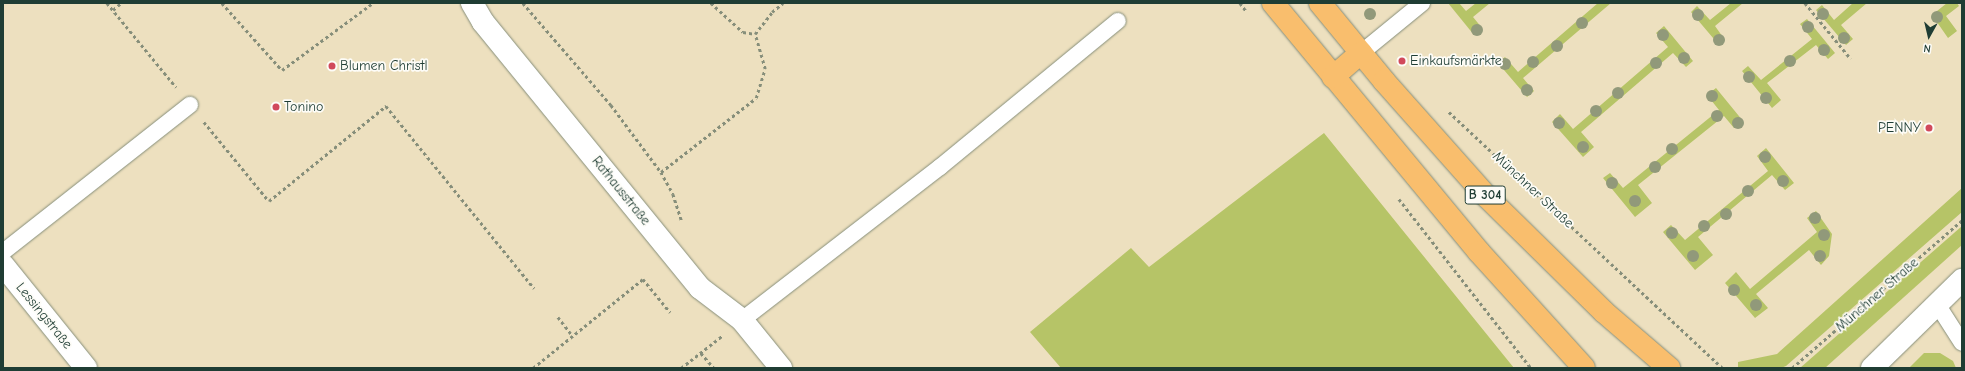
<!DOCTYPE html>
<html>
<head>
<meta charset="utf-8">
<style>
	body { margin:0 }
	#map { position:relative; width:1965px; height:371px; overflow:hidden; background:#ede0bf; font-family:"Comic Neue",sans-serif }
	div>[style] { position:absolute }
	[style*='--x'] { left:calc(var(--x)*1px); top:calc(var(--y)*1px); width:calc(var(--w)*1px); rotate:calc(var(--a)*1deg) }
	.green>* { inset:0; background:#b6c467 }
	.path>* { height:2.5px; margin-top:-1.25px; transform-origin:0; background:repeating-linear-gradient(90deg,#868e7a 0 3px,transparent 0 6px) }
	.roads { filter:drop-shadow(0 0 1px #868e7a) drop-shadow(0 0 1px #868e7a) }
	.service>* { height:16px; margin:-8px; padding:0 8px; transform-origin:8px; border-radius:8px; background:#fff }
	.minor>* { height:22px; margin:-11px; padding:0 11px; transform-origin:11px; border-radius:11px; background:#fff }
	.primary>* { height:22px; margin:-11px; padding:0 11px; transform-origin:11px; border-radius:11px; background:#f9be6d }
	.trees>* { width:12px; height:12px; margin:-6px; border-radius:50%; background:#91997a }
	.dots>* { width:11px; height:11px; translate:-50% -50%; box-sizing:border-box; border:2px solid #fdfcf7; border-radius:50% }
	span { translate:-50% -50%; white-space:nowrap; text-align:center; line-height:1.15; -webkit-text-stroke:3.5px #fdfcf7; paint-order:stroke }
	.shield-label span { padding:1px 3px; background:#fdfcf7; border:1px solid; border-radius:3px; -webkit-text-stroke-width:0 }
	.shield-label { font-size:13px; color:#1f3d34; font-weight:700 }
	.poi-label { font-size:14px; color:#1f3d34 }
	.left { translate:0 -50%; text-align:left }
	.right { translate:-100% -50%; text-align:right }
	.street-label { font-size:14px; color:#1f3d34 }
	.frame { position:absolute; inset:0; border:4px solid #1f3d34; pointer-events:none }
	.north { position:absolute; left:1909px; top:16px; width:40px; height:40px; -webkit-text-stroke:3px #fdfcf7; paint-order:stroke; rotate:188deg; font-size:11px; font-weight:700; line-height:16px; text-align:center; color:#1f3d34 }
	.north::after { content:''; display:block; margin:auto; width:14px; height:18px; background:#1f3d34; clip-path:polygon(50% 0,100% 100%,50% 72%,0 100%) }
</style>
</head>
<body>
<div id="map">
	<div class="green">
		<i style="clip-path:polygon(1448px 3px,1459px 3px,1466px 11px,1476px 3px,1490px 3px,1473px 17px,1482px 28px,1474px 35px)"></i>
		<i style="clip-path:polygon(1598px 3px,1611px 3px,1523px 78px,1534px 91px,1527px 97px,1498px 63px,1505px 57px,1518px 72px)"></i>
		<i style="clip-path:polygon(1731px 3px,1743px 3px,1715px 26px,1725px 40px,1719px 45px,1691px 12px,1697px 6px,1710px 20px)"></i>
		<i style="clip-path:polygon(1853px 3px,1867px 3px,1841px 25px,1853px 39px,1846px 45px,1816px 10px,1822px 5px,1834px 20px)"></i>
		<i style="clip-path:polygon(1947px 3px,1957px 3px,1959px 6px,1946px 16px,1957px 31px,1948px 38px,1932px 15px)"></i>
		<i style="clip-path:polygon(1807px 19px,1835px 53px,1828px 59px,1816px 45px,1767px 83px,1781px 100px,1772px 108px,1742px 71px,1748px 66px,1761px 80px,1812px 39px,1800px 24px)"></i>
		<i style="clip-path:polygon(1664px 26px,1693px 61px,1686px 67px,1673px 53px,1581px 132px,1594px 147px,1583px 157px,1552px 122px,1560px 114px,1573px 129px,1668px 47px,1656px 33px)"></i>
		<i style="clip-path:polygon(1716px 88px,1743px 121px,1734px 128px,1724px 116px,1638px 185px,1652px 203px,1635px 217px,1603px 178px,1610px 173px,1623px 188px,1719px 110px,1707px 95px)"></i>
		<i style="clip-path:polygon(1324px 133px,1514px 368px,1061px 368px,1030px 332px,1131px 248px,1149px 267px)"></i>
		<i style="clip-path:polygon(1766px 148px,1794px 183px,1785px 190px,1772px 175px,1698px 237px,1713px 255px,1695px 270px,1663px 232px,1671px 225px,1685px 240px,1768px 171px,1757px 156px)"></i>
		<i style="clip-path:polygon(1962px 188px,1962px 212px,1786px 366px,1781px 368px,1738px 368px,1738px 362px,1777px 354px)"></i>
		<i style="clip-path:polygon(1816px 211px,1832px 234px,1829px 256px,1821px 265px,1809px 250px,1756px 294px,1768px 308px,1755px 318px,1725px 283px,1736px 272px,1750px 289px,1817px 232px,1807px 218px)"></i>
		<i style="clip-path:polygon(1962px 226px,1962px 245px,1825px 368px,1800px 368px)"></i>
		<i style="clip-path:polygon(1924px 353px,1940px 353px,1953px 361px,1956px 368px,1909px 368px)"></i>
	</div>
	<div class="path">
		<i style="--x:91;--y:3;--w:3;--a:0"></i>
		<i style="--x:107;--y:3;--w:109;--a:50.6"></i>
		<i style="--x:222;--y:3;--w:90;--a:48.2"></i>
		<i style="--x:282;--y:70;--w:113;--a:-36.4"></i>
		<i style="--x:523;--y:3;--w:135;--a:49.2"></i>
		<i style="--x:611;--y:105;--w:84;--a:53.3"></i>
		<i style="--x:661;--y:172;--w:25;--a:61"></i>
		<i style="--x:673;--y:194;--w:29;--a:72"></i>
		<i style="--x:711;--y:3;--w:43;--a:42.2"></i>
		<i style="--x:743;--y:32;--w:12;--a:9"></i>
		<i style="--x:1240;--y:3;--w:11;--a:52"></i>
		<i style="--x:1805;--y:3;--w:72;--a:50.6"></i>
		<i style="--x:113;--y:10;--w:11;--a:-41"></i>
		<i style="--x:1449;--y:112;--w:375;--a:43.1"></i>
		<i style="--x:204;--y:122;--w:102;--a:50.6"></i>
		<i style="--x:269;--y:201;--w:151;--a:-39.1"></i>
		<i style="--x:386;--y:106;--w:235;--a:50.9"></i>
		<i style="--x:661;--y:172;--w:120;--a:-37.9"></i>
		<i style="--x:756;--y:98;--w:30;--a:-73"></i>
		<i style="--x:765;--y:69;--w:36;--a:-106"></i>
		<i style="--x:755;--y:34;--w:28;--a:-52"></i>
		<i style="--x:772;--y:12;--w:14;--a:-39"></i>
		<i style="--x:1399;--y:199;--w:214;--a:52"></i>
		<i style="--x:558;--y:317;--w:24;--a:52"></i>
		<i style="--x:701;--y:353;--w:20;--a:49"></i>
		<i style="--x:533;--y:368;--w:141;--a:-39"></i>
		<i style="--x:643;--y:279;--w:43;--a:50.7"></i>
		<i style="--x:681;--y:368;--w:52;--a:-38"></i>
		<i style="--x:1792;--y:368;--w:225;--a:-41"></i>
	</div>
	<div class="roads">
		<div class="service">
			<i style="--x:1361;--y:53;--w:79;--a:-39.3"></i>
			<i style="--x:3;--y:252;--w:238;--a:-38.2"></i>
			<i style="--x:1937;--y:304;--w:46;--a:57.3"></i>
			<i style="--x:742;--y:320;--w:250;--a:-37.7"></i>
			<i style="--x:940;--y:167;--w:230;--a:-39.4"></i>
		</div>
		<div class="minor">
			<i style="--x:472;--y:3;--w:22;--a:60"></i>
			<i style="--x:483;--y:22;--w:343;--a:50.8"></i>
			<i style="--x:700;--y:288;--w:53;--a:37.3"></i>
			<i style="--x:742;--y:320;--w:62;--a:50.9"></i>
			<i style="--x:3;--y:265;--w:132;--a:51.1"></i>
			<i style="--x:1872;--y:368;--w:126;--a:-44.4"></i>
		</div>
		<div class="primary">
			<i style="--x:1273;--y:3;--w:323;--a:50.4"></i>
			<i style="--x:1479;--y:252;--w:156;--a:47.8"></i>
			<i style="--x:1320;--y:3;--w:101;--a:50.6"></i>
			<i style="--x:1384;--y:81;--w:154;--a:48.4"></i>
			<i style="--x:1486;--y:196;--w:165;--a:44.5"></i>
			<i style="--x:1604;--y:312;--w:86;--a:40.7"></i>
			<i style="--x:1333;--y:77;--w:37;--a:-41"></i>
		</div>
	</div>
	<div class="trees">
		<i style="left:1370px;top:14px"></i>
		<i style="left:1823px;top:14px"></i>
		<i style="left:1698px;top:15px"></i>
		<i style="left:1937px;top:17px"></i>
		<i style="left:1582px;top:23px"></i>
		<i style="left:1808px;top:27px"></i>
		<i style="left:1477px;top:30px"></i>
		<i style="left:1663px;top:35px"></i>
		<i style="left:1844px;top:38px"></i>
		<i style="left:1719px;top:40px"></i>
		<i style="left:1557px;top:46px"></i>
		<i style="left:1824px;top:50px"></i>
		<i style="left:1684px;top:58px"></i>
		<i style="left:1790px;top:61px"></i>
		<i style="left:1533px;top:62px"></i>
		<i style="left:1656px;top:63px"></i>
		<i style="left:1505px;top:64px"></i>
		<i style="left:1749px;top:77px"></i>
		<i style="left:1527px;top:90px"></i>
		<i style="left:1618px;top:93px"></i>
		<i style="left:1712px;top:96px"></i>
		<i style="left:1766px;top:98px"></i>
		<i style="left:1596px;top:111px"></i>
		<i style="left:1717px;top:116px"></i>
		<i style="left:1559px;top:123px"></i>
		<i style="left:1738px;top:123px"></i>
		<i style="left:1583px;top:147px"></i>
		<i style="left:1672px;top:149px"></i>
		<i style="left:1765px;top:157px"></i>
		<i style="left:1655px;top:167px"></i>
		<i style="left:1783px;top:181px"></i>
		<i style="left:1612px;top:183px"></i>
		<i style="left:1748px;top:191px"></i>
		<i style="left:1635px;top:201px"></i>
		<i style="left:1726px;top:214px"></i>
		<i style="left:1815px;top:218px"></i>
		<i style="left:1704px;top:226px"></i>
		<i style="left:1672px;top:233px"></i>
		<i style="left:1824px;top:235px"></i>
		<i style="left:1693px;top:256px"></i>
		<i style="left:1820px;top:256px"></i>
		<i style="left:1734px;top:290px"></i>
		<i style="left:1756px;top:305px"></i>
	</div>
	<div class="dots">
		<i style="left:1402px;top:61px;background:#d1495b"></i>
		<i style="left:332px;top:66px;background:#d1495b"></i>
		<i style="left:276px;top:107px;background:#d1495b"></i>
		<i style="left:1929px;top:128px;background:#d1495b"></i>
	</div>
	<div class="shield-label">
		<span style="left:1485px;top:195px">B 304</span>
	</div>
	<div class="poi-label">
		<span class="left" style="left:1410px;top:61px">Einkaufsmärkte</span>
		<span class="left" style="left:340px;top:66px">Blumen Christl</span>
		<span class="left" style="left:284px;top:107px">Tonino</span>
		<span class="right" style="left:1921px;top:128px">PENNY</span>
	</div>
	<div class="street-label">
		<span style="left:1533px;top:190px;rotate:43deg">Münchner Straße</span>
		<span style="left:621px;top:191px;rotate:51deg">Rathausstraße</span>
		<span style="left:1877px;top:295px;rotate:-41deg">Münchner Straße</span>
		<span style="left:44px;top:316px;rotate:51deg">Lessingstraße</span>
	</div>
	<div class="frame"></div>
	<div class="north">N</div>
</div>
</body>
</html>
